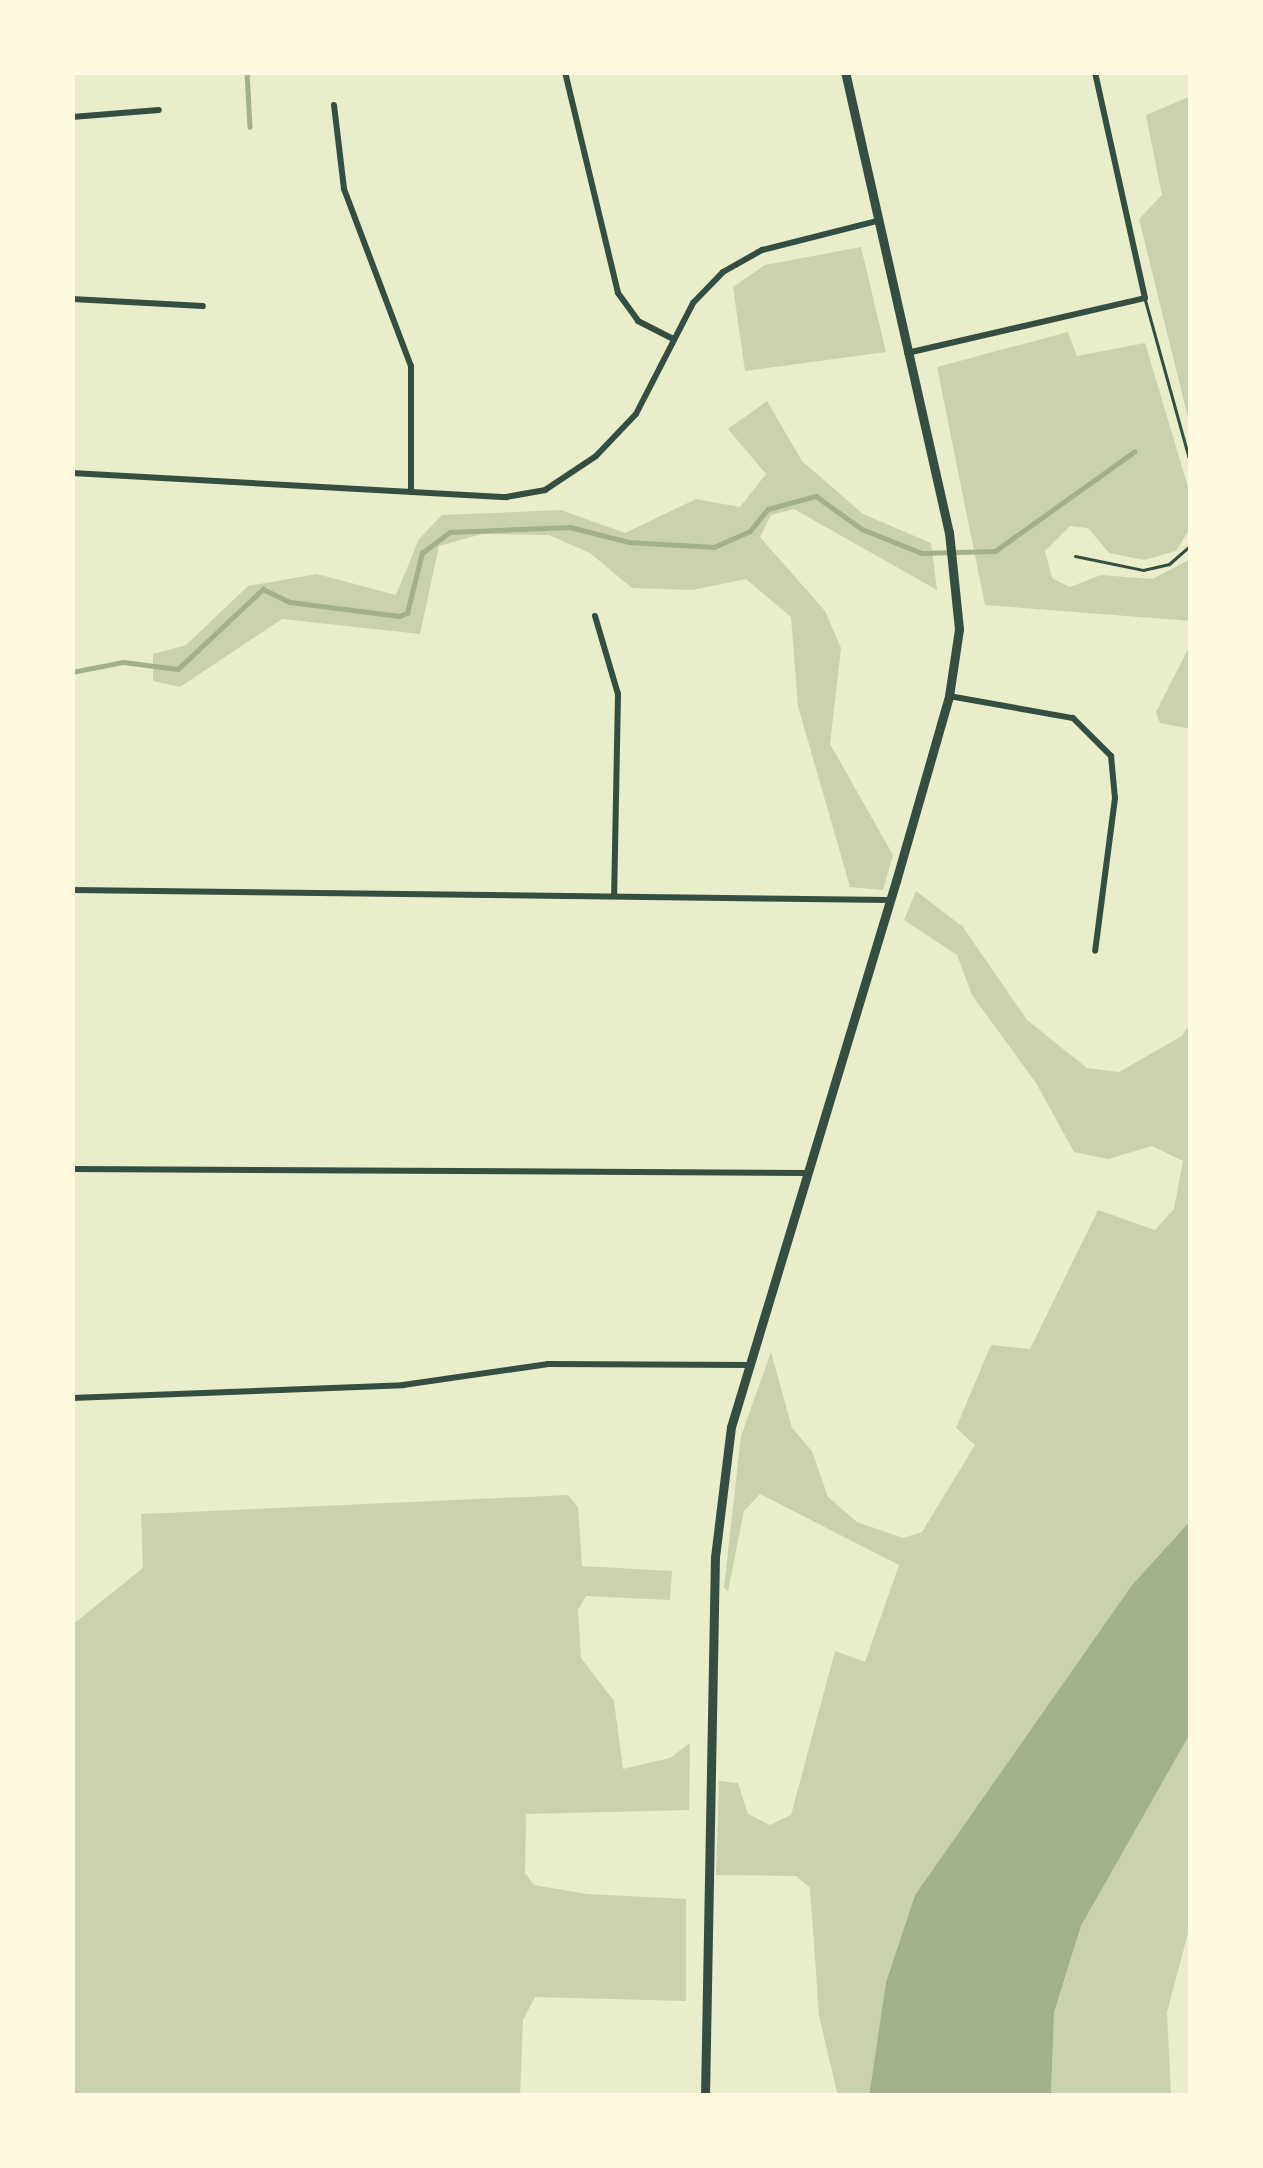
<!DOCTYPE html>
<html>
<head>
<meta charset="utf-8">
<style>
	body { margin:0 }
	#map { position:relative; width:1263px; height:2168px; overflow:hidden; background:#e9edc9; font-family:Commissioner,sans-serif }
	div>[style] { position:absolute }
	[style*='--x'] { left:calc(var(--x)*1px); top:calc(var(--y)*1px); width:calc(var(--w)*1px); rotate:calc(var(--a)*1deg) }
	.green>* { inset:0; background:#cad2ad }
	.water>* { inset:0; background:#a3b18a }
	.stream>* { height:4.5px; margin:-2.25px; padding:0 2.25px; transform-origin:2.25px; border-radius:2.25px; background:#a3b18a }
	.service>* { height:3px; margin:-1.5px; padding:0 1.5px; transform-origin:1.5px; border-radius:1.5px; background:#344e41 }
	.minor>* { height:6px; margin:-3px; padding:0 3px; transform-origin:3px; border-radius:3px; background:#344e41 }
	.secondary>* { height:9px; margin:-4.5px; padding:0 4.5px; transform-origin:4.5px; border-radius:4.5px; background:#344e41 }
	span { translate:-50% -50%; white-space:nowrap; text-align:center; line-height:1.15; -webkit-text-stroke:9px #fefae0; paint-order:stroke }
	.frame { position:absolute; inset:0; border:75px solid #fefae0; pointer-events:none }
</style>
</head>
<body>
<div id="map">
	<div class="green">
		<i style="clip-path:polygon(1191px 96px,1191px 430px,1139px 219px,1162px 195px,1146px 115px)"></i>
		<i style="clip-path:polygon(861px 247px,886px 352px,745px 371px,733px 287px,765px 265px)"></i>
		<i style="clip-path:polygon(1068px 332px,1077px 356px,1145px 343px,1191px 497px,1191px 527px,1176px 551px,1144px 560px,1109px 553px,1088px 528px,1070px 526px,1045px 551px,1052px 578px,1070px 587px,1101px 575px,1152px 579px,1191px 559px,1191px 621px,985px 605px,937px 367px)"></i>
		<i style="clip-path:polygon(767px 401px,802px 461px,863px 514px,931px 543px,937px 590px,794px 509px,771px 515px,760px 537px,825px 611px,841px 648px,830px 744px,893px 855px,883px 890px,850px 887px,798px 706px,791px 617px,746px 579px,692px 590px,632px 588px,590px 553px,549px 535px,482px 534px,439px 546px,420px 634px,282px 619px,180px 687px,153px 681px,153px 654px,186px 645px,248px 586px,317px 574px,396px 595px,419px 539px,442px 515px,561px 510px,625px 533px,696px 499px,740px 507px,766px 474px,728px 429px)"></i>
		<i style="clip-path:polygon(1191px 643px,1191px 729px,1160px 723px,1156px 712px)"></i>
		<i style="clip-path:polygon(916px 891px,963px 927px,1027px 1020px,1087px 1068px,1119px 1072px,1182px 1036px,1191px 1022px,1191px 1520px,1132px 1585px,915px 1895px,886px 1982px,869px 2096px,838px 2096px,819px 2016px,810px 1888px,796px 1876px,716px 1875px,719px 1781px,738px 1783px,748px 1814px,770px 1825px,791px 1815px,835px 1651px,865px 1662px,899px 1565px,760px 1494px,744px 1511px,728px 1592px,724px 1587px,741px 1436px,771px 1352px,792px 1428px,812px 1451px,828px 1497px,857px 1522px,903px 1538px,922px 1532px,975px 1445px,956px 1428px,991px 1345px,1030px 1349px,1098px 1210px,1155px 1230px,1174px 1209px,1183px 1161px,1152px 1146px,1108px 1159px,1074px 1152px,1036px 1083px,972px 995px,957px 955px,904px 920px)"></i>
		<i style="clip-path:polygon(568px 1495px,578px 1507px,582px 1566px,672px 1571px,670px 1600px,586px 1596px,578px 1610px,581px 1658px,614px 1701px,623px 1769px,670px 1758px,690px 1743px,689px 1810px,526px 1814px,525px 1873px,534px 1885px,587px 1894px,686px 1899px,686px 2001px,535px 1997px,523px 2020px,520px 2096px,72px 2096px,72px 1625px,143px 1568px,141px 1514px)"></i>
		<i style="clip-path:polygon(1191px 1732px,1191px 1922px,1167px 2012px,1171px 2096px,1051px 2096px,1054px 2014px,1081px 1926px)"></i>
	</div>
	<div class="water">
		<i style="clip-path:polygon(1191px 1520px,1191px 1732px,1081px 1926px,1054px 2013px,1051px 2096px,869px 2096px,886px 1982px,915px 1895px,1132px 1585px)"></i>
	</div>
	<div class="stream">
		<i style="--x:247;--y:72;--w:55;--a:86.9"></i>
		<i style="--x:72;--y:672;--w:52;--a:-11.1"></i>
		<i style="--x:123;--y:662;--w:55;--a:7.3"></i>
		<i style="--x:178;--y:669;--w:117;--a:-43.3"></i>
		<i style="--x:263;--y:589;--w:30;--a:26"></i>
		<i style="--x:290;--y:602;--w:110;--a:7.3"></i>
		<i style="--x:399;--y:616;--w:9;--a:-21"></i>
		<i style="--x:407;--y:613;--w:62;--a:-76"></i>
		<i style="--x:422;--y:553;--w:35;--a:-37"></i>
		<i style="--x:450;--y:532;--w:120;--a:-2.4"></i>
		<i style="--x:570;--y:527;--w:61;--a:14.3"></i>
		<i style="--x:629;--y:542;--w:85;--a:3.4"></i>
		<i style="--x:714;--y:547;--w:39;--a:-24"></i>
		<i style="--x:750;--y:531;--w:28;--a:-51"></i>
		<i style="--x:768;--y:509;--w:50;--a:-15.2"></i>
		<i style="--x:816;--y:496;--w:57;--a:35.7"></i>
		<i style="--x:862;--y:529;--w:65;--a:21.8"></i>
		<i style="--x:922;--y:553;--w:73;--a:-1.6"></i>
		<i style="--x:995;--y:551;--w:171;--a:-35.5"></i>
		<i style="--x:72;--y:680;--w:14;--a:90"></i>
	</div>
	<div class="service">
		<i style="--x:1145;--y:300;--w:172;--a:74.5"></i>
		<i style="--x:1075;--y:556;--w:69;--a:11.6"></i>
		<i style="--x:1143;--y:570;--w:27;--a:-13"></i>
		<i style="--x:1169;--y:564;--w:29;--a:-41"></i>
	</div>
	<div class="minor">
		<i style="--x:565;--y:72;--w:227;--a:76.5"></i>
		<i style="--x:618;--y:293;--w:34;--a:54"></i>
		<i style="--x:638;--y:321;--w:39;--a:27"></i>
		<i style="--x:334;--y:105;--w:85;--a:83.2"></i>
		<i style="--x:344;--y:189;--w:189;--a:69.3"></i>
		<i style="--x:411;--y:366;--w:124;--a:90"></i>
		<i style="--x:72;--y:117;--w:87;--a:-4.6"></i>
		<i style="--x:72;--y:299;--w:131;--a:3.1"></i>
		<i style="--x:907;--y:353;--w:244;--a:-13"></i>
		<i style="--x:1145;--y:298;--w:231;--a:-102.5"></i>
		<i style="--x:72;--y:473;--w:435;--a:3.2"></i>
		<i style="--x:506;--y:497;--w:40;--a:-10"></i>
		<i style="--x:545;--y:490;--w:61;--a:-33.7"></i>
		<i style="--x:596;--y:456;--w:58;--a:-46.4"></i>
		<i style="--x:636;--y:414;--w:125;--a:-62.8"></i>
		<i style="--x:693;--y:303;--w:43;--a:-45.9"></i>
		<i style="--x:723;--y:272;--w:45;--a:-29.4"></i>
		<i style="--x:762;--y:250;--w:119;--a:-14.2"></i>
		<i style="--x:595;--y:616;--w:81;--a:73.6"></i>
		<i style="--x:618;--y:694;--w:201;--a:91.1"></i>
		<i style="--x:949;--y:696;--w:126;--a:10.1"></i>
		<i style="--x:1073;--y:718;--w:54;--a:45"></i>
		<i style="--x:1111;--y:756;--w:42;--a:84.6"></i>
		<i style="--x:1115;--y:798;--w:154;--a:97.4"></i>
		<i style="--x:72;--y:890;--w:818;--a:0.7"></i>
		<i style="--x:72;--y:1169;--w:735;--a:0.31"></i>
		<i style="--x:72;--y:1398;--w:331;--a:-2.2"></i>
		<i style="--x:403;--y:1385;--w:147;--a:-8.2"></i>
		<i style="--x:548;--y:1364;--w:202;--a:0.3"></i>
	</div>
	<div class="secondary">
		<i style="--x:705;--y:2096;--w:539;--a:-88.94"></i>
		<i style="--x:715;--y:1557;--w:131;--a:-83"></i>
		<i style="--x:731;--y:1427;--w:570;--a:-73.19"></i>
		<i style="--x:896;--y:881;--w:192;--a:-74"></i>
		<i style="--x:949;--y:696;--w:68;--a:-81.5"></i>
		<i style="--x:959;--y:629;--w:97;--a:-95.9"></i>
		<i style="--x:949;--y:533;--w:473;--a:-102.7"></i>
	</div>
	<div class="frame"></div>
</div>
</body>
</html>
